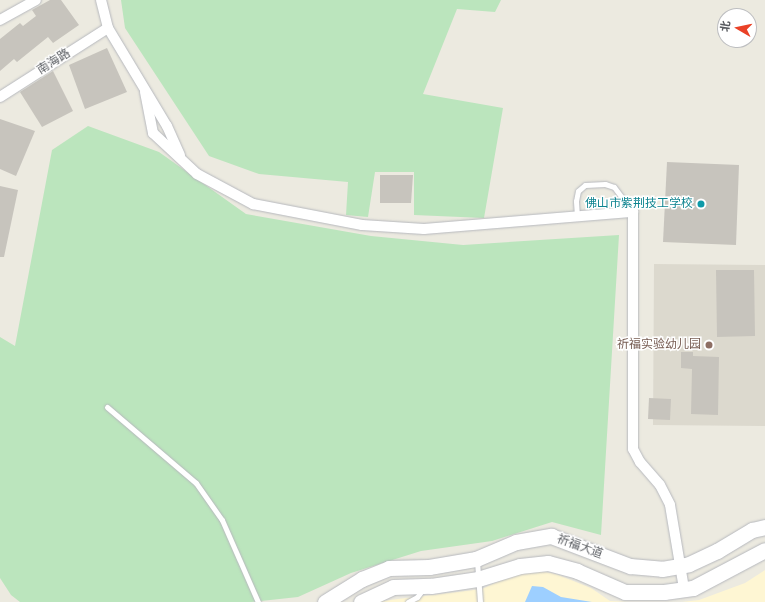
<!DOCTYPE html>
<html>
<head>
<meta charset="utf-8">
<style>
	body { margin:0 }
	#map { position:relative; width:765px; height:602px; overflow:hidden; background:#eceae0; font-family:"Fira Sans","Noto Sans SC",sans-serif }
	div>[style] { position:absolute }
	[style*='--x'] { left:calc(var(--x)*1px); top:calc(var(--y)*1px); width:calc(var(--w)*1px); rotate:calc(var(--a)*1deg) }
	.commercial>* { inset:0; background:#fef6d3 }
	.education>* { inset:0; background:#dcd9ce }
	.green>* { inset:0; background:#bbe5bd }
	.water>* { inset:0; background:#9dcfff }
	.building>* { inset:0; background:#c7c4bd }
	.roads { filter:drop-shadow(0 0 1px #b6b8bd) drop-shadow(0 0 1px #b6b8bd) }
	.lane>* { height:5px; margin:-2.5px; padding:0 2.5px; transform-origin:2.5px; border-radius:2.5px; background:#fff }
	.street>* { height:10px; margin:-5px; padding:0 5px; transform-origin:5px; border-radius:5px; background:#fff }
	.secondary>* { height:15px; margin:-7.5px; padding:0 7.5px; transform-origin:7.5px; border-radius:7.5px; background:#fff }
	.dots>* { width:11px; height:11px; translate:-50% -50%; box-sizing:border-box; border:2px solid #fff; border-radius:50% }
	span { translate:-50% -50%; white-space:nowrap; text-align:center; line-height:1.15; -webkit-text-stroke:3px #fff; paint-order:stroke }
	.street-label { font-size:12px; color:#595c61 }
	.culture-label { font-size:12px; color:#0d838f }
	.right { translate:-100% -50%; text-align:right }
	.education-label { font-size:12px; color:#785e54 }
	.north { position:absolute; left:717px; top:8px; width:40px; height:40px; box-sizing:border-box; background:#fff; border:1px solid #bdbec0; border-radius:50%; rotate:279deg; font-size:11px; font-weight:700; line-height:16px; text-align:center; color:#595c61 }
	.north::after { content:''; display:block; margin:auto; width:14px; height:18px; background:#ea4127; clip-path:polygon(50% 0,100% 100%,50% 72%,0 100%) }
</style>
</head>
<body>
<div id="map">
	<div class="commercial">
		<i style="clip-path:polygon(765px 570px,765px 602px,682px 602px,699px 600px,745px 583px)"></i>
		<i style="clip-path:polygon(539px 571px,556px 574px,591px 588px,610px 601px,629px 602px,373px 602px,482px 589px,513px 574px)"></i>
	</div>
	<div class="education">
		<i style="clip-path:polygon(654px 264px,765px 265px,765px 426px,653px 425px)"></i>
	</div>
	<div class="green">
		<i style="clip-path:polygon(121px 0,501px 0,495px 12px,457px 9px,423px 94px,503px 108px,484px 218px,414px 215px,414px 172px,375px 172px,368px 217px,346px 215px,348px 182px,259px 174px,209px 156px,125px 28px)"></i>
		<i style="clip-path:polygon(88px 126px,159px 152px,246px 214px,371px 236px,463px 245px,619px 235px,601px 535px,552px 522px,492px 541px,421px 551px,351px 573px,298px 597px,251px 602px,20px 602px,11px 595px,0 578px,0 337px,15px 346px,52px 150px)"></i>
	</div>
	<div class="water">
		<i style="clip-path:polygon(532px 586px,543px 587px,561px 597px,592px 602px,525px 602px)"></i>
	</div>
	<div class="building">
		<i style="clip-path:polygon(50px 0,61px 0,79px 25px,53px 43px,48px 37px,17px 62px,14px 59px,0 71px,0 39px,20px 23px,23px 26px,36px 16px,32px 10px)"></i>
		<i style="clip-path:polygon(107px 48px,127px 92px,85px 109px,69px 65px)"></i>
		<i style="clip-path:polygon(53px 71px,73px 111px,42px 127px,20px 92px)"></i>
		<i style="clip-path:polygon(0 119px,35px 131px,16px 176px,0 169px)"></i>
		<i style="clip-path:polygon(667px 162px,739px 165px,736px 245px,663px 242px)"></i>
		<i style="clip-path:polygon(380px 175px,413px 175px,411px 203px,380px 203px)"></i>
		<i style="clip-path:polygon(0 186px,18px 190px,4px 257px,0 257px)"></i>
		<i style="clip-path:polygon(716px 270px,754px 270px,755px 336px,717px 337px)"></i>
		<i style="clip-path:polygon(681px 352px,693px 352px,693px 356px,719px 357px,718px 415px,691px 414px,692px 369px,681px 368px)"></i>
		<i style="clip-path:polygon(649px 398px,671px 399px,670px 420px,648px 419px)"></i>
	</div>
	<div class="roads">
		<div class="lane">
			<i style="--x:577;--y:216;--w:15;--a:-94"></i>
			<i style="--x:576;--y:201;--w:10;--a:-79"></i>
			<i style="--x:578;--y:191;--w:9;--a:-41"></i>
			<i style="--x:585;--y:185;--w:20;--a:-3"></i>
			<i style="--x:605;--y:184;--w:9;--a:18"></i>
			<i style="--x:614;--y:187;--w:31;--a:53"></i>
			<i style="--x:107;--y:407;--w:117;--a:40.5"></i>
			<i style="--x:196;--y:483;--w:45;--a:54.9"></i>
			<i style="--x:222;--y:520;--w:90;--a:66.3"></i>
			<i style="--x:477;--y:561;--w:41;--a:85.8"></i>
			<i style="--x:408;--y:602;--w:10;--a:-29"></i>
			<i style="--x:417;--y:597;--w:11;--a:-52"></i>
		</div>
		<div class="street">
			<i style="--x:101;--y:0;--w:29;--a:76"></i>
			<i style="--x:108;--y:28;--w:114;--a:59"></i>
			<i style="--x:167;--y:126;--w:32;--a:66"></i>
			<i style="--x:0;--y:20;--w:41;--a:-29.1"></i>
			<i style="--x:145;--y:92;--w:42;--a:79"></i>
			<i style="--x:153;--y:133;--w:60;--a:43"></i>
			<i style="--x:197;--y:174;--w:64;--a:28.2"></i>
			<i style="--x:253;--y:204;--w:111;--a:10.9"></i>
			<i style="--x:362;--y:225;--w:62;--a:3.7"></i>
			<i style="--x:424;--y:229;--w:210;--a:-4.7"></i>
			<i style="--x:633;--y:212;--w:237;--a:90"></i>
			<i style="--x:633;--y:449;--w:15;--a:62"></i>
			<i style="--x:640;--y:462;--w:30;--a:49"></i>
			<i style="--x:660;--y:485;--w:22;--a:63"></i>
			<i style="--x:670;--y:505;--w:85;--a:80.5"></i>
			<i style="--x:0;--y:97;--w:128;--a:-32.6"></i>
		</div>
		<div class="secondary">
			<i style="--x:325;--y:602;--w:44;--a:-31.9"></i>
			<i style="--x:362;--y:579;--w:29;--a:-22"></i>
			<i style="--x:389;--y:568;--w:40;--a:-1.4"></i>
			<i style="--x:429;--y:567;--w:48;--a:-9.7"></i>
			<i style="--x:476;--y:559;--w:43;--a:-23"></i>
			<i style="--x:516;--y:542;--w:36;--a:-10"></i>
			<i style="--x:551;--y:536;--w:85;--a:20.8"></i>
			<i style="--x:630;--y:566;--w:32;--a:5"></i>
			<i style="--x:662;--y:569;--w:27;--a:-10"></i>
			<i style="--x:689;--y:564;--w:31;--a:-25"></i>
			<i style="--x:717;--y:551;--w:41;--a:-31"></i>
			<i style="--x:752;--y:530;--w:13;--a:-13"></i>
			<i style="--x:361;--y:602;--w:35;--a:-25"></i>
			<i style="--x:393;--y:587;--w:38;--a:-2"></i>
			<i style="--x:431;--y:586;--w:48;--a:-8.5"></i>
			<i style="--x:478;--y:579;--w:44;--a:-17.2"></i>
			<i style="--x:520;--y:566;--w:28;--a:-6"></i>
			<i style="--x:548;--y:563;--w:30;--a:15"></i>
			<i style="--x:577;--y:571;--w:52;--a:23.6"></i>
			<i style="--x:625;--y:592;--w:39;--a:0"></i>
			<i style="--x:664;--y:592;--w:29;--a:-8"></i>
			<i style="--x:693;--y:588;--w:81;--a:-27.8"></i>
		</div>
	</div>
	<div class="dots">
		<i style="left:701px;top:204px;background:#0f9aa8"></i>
		<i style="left:709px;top:345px;background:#8d6e63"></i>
	</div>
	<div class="street-label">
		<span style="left:54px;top:62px;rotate:-32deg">南海路</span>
		<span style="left:580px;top:547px;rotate:20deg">祈福大道</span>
	</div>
	<div class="culture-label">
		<span class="right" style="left:693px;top:204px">佛山市紫荆技工学校</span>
	</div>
	<div class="education-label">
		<span class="right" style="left:701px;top:345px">祈福实验幼儿园</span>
	</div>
	<div class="north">北</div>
</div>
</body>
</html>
